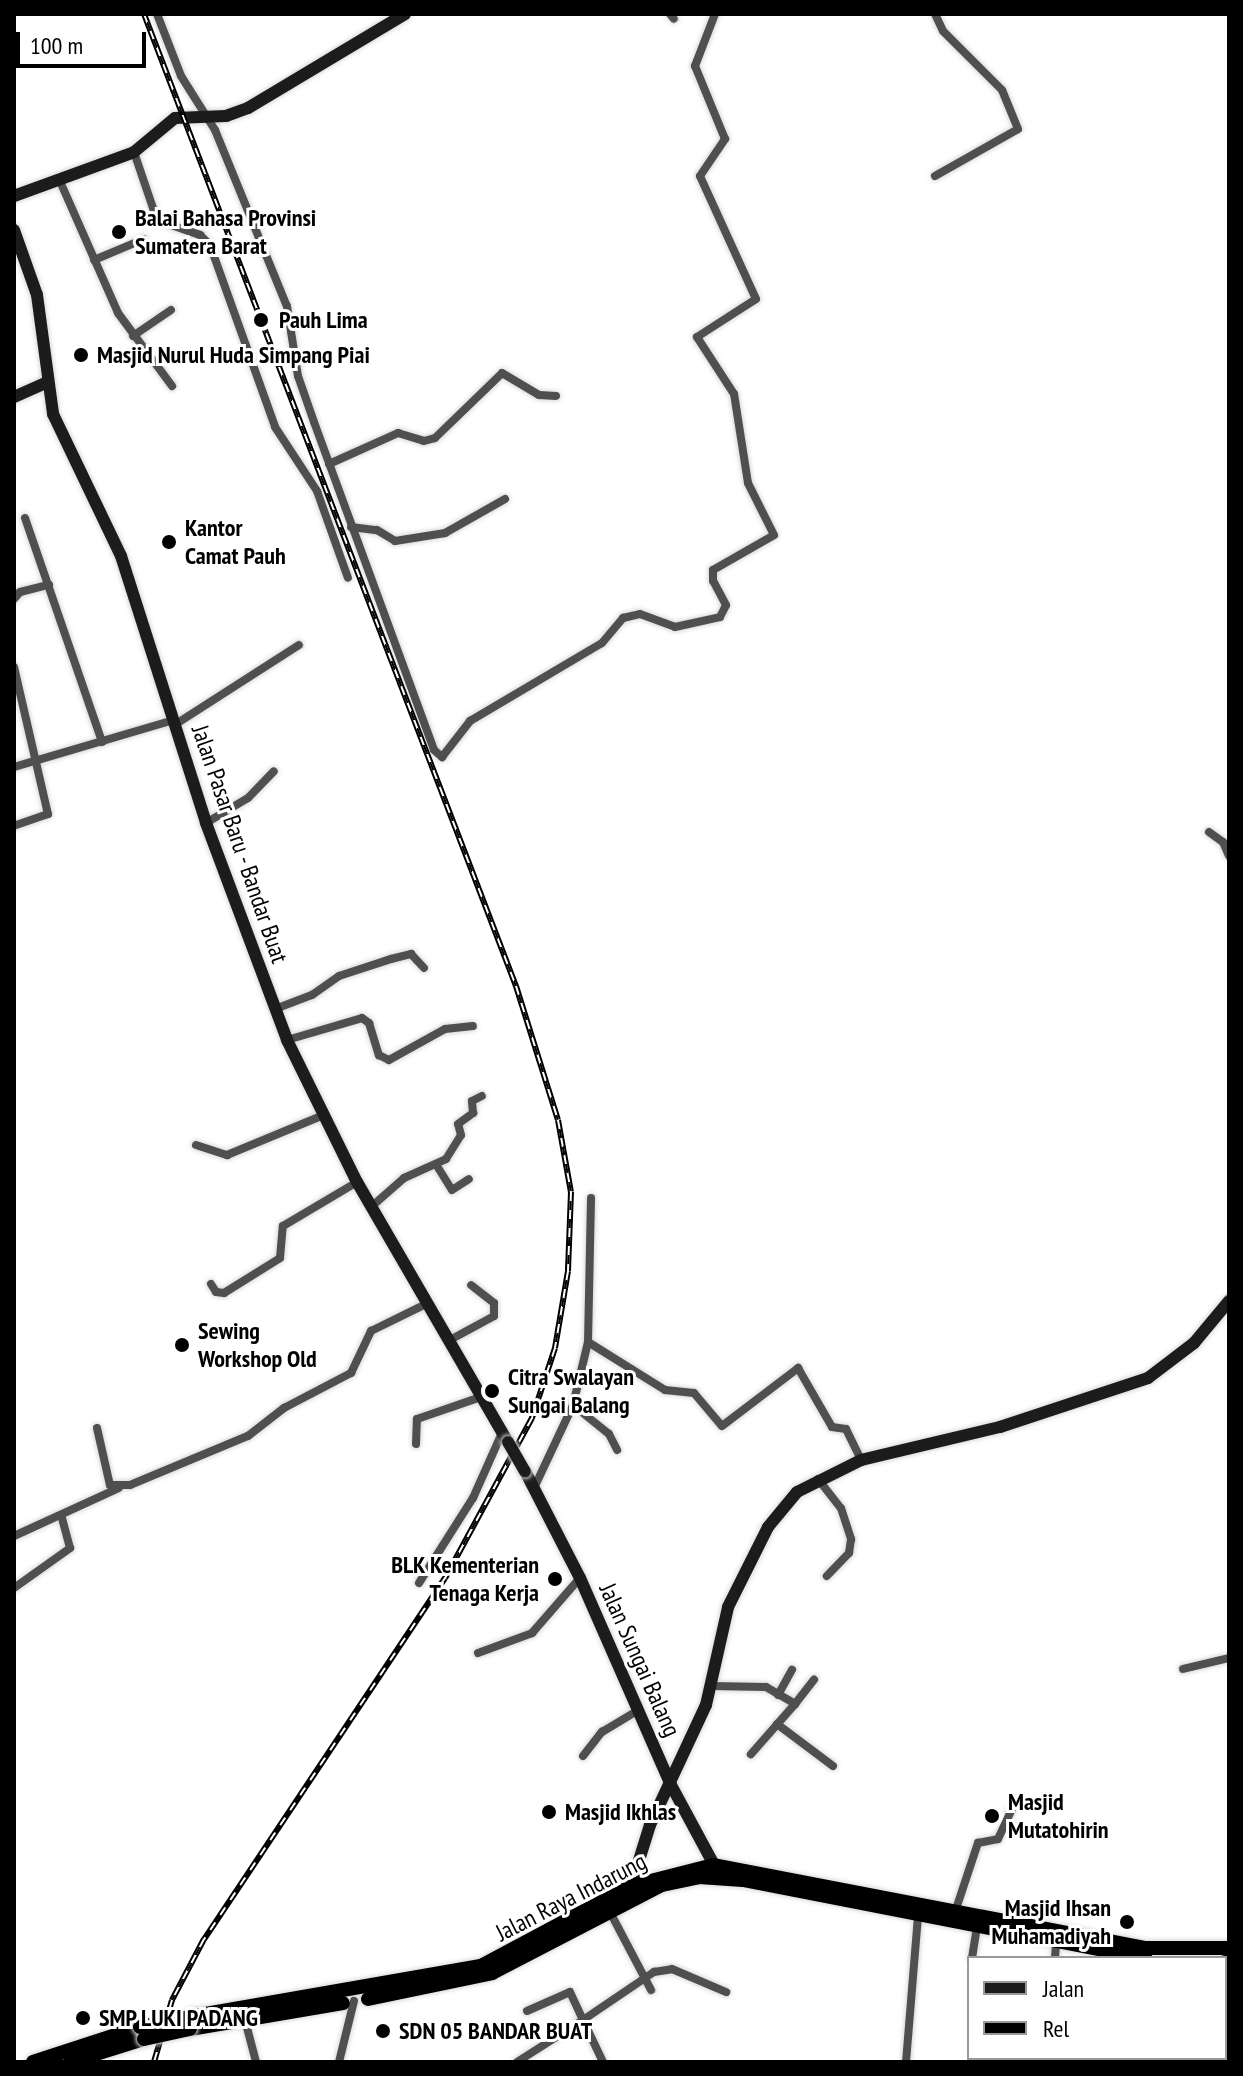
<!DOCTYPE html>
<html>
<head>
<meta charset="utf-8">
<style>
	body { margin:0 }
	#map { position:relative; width:1243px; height:2076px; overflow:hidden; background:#fff; font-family:"PT Sans Narrow",sans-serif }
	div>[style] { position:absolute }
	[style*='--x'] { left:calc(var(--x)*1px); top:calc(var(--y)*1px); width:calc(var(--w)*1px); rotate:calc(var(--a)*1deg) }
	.roads { filter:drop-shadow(0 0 2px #dbdbdb) drop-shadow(0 0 2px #dbdbdb) }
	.street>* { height:8px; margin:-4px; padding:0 4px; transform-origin:4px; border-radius:4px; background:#4f4f4f }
	.secondary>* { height:12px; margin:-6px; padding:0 6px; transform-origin:6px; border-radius:6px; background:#1c1c1c }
	.highway>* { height:14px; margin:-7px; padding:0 7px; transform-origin:7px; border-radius:7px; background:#000 }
	.rail>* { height:6px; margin-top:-3px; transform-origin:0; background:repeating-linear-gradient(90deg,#fff 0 9px,#000 0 18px); box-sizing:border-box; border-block:2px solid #000 }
	.bridges { filter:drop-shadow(0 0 2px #dbdbdb) drop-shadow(0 0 2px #dbdbdb) }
	.secondary-bridge>* { height:12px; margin:-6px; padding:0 6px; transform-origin:6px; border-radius:6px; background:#1c1c1c }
	.highway-bridge>* { height:14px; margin:-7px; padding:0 7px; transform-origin:7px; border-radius:7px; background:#000 }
	.dots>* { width:22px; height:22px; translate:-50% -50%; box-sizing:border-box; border:4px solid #fff; border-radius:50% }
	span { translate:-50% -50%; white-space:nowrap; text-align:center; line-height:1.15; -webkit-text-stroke:6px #fff; paint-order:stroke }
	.poi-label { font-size:24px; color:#000; font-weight:700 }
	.left { translate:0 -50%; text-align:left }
	.right { translate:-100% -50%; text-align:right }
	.street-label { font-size:24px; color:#000 }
	.frame { position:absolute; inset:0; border:16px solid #000; pointer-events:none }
	.legend { position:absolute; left:967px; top:1956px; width:260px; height:104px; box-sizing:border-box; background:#fff; border:2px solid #999; margin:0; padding:10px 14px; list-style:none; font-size:24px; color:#000 }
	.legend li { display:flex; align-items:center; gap:16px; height:40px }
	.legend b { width:40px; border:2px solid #999 }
	.scale { position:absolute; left:16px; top:32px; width:130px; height:36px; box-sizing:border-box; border:4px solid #000; border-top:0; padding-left:10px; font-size:24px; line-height:28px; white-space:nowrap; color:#000; -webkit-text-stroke:6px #fff; paint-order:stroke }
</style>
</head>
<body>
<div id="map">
	<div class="roads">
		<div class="street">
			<i style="--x:157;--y:14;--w:66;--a:68.8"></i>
			<i style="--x:181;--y:76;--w:64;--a:57.8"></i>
			<i style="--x:215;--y:130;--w:190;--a:67.8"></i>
			<i style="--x:287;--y:306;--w:71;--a:81.1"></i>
			<i style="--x:298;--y:376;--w:49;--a:70.8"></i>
			<i style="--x:314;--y:422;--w:349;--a:69.9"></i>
			<i style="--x:434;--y:750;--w:11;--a:41"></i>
			<i style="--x:442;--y:757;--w:46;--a:-52.1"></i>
			<i style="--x:470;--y:721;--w:153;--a:-30.6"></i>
			<i style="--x:602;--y:643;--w:33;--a:-50"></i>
			<i style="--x:623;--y:618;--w:17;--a:-13"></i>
			<i style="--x:640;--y:614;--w:37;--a:20"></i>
			<i style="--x:675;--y:627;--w:46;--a:-12.5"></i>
			<i style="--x:720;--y:617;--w:13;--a:-63"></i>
			<i style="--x:726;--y:605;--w:27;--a:-118"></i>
			<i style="--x:713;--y:581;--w:11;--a:-90"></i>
			<i style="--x:713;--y:570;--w:70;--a:-29.8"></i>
			<i style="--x:774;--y:535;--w:58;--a:-116.6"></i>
			<i style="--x:748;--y:483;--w:90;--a:-98.9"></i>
			<i style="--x:734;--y:394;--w:68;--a:-123"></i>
			<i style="--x:697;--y:337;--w:70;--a:-32.8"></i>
			<i style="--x:756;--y:299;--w:135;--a:-114.5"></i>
			<i style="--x:700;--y:176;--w:45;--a:-56"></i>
			<i style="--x:725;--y:139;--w:79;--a:-112.3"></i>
			<i style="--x:695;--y:66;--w:56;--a:-69"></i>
			<i style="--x:670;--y:14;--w:6;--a:51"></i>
			<i style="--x:134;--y:152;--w:72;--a:71.3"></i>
			<i style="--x:157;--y:220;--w:46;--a:19.2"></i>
			<i style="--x:200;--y:235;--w:14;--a:45"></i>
			<i style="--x:210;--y:245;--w:193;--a:70.3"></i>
			<i style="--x:275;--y:427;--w:77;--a:56.7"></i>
			<i style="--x:317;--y:491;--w:92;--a:70.4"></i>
			<i style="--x:935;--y:176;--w:95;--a:-29.5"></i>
			<i style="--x:1018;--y:129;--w:42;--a:-112.3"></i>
			<i style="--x:1002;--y:90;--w:83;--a:-135"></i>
			<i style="--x:943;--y:31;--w:19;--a:-115"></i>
			<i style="--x:59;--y:179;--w:146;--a:66.2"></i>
			<i style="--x:118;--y:313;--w:91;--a:53.5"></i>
			<i style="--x:94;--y:260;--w:54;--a:-22.8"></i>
			<i style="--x:133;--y:336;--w:46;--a:-34.4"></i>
			<i style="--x:329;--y:464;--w:76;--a:-24.2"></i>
			<i style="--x:398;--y:433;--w:27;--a:17"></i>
			<i style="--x:424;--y:441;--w:11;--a:-15"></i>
			<i style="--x:435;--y:438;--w:93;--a:-44.1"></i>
			<i style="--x:502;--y:373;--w:43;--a:30.7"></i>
			<i style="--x:539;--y:395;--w:17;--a:3"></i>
			<i style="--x:25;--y:518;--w:237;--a:71"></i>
			<i style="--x:351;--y:527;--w:26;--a:7"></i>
			<i style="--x:377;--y:530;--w:21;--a:31"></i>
			<i style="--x:395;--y:541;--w:51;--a:-9.1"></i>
			<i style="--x:445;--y:533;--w:69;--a:-29.5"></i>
			<i style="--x:14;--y:599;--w:9;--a:-49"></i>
			<i style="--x:20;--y:592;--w:30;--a:-14"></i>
			<i style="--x:14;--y:667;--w:151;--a:77"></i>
			<i style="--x:48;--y:814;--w:36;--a:161"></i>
			<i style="--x:176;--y:724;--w:146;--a:-32.7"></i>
			<i style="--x:14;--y:767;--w:167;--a:-16.4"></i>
			<i style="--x:206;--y:823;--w:49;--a:-30.8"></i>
			<i style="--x:248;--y:798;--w:37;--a:-46"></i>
			<i style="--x:1209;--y:832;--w:17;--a:36"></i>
			<i style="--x:1223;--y:842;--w:15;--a:67"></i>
			<i style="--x:275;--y:1009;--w:40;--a:-21"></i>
			<i style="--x:312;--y:995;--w:33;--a:-35"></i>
			<i style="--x:339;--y:976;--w:55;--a:-18.1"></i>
			<i style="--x:391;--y:959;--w:21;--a:-14"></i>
			<i style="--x:411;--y:954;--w:19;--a:47"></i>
			<i style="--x:287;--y:1040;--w:78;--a:-16.3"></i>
			<i style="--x:362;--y:1018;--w:9;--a:36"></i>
			<i style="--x:369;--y:1023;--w:34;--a:73"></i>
			<i style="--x:379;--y:1055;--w:11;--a:27"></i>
			<i style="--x:389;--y:1060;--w:64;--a:-29"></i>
			<i style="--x:445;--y:1029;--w:28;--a:-6"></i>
			<i style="--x:196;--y:1145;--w:33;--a:18"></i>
			<i style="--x:227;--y:1155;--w:102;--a:-22.5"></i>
			<i style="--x:437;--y:1166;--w:28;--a:58"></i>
			<i style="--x:452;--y:1190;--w:20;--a:-33"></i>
			<i style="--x:371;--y:1207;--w:44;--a:-41.3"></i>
			<i style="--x:404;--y:1178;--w:46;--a:-24.3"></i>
			<i style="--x:446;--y:1159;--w:28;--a:-58"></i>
			<i style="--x:461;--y:1135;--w:11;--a:-105"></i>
			<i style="--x:458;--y:1124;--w:19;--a:-36"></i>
			<i style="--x:473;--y:1113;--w:12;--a:-95"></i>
			<i style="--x:472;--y:1101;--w:11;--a:-27"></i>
			<i style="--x:211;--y:1284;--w:9;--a:58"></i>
			<i style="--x:216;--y:1292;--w:8;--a:7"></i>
			<i style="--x:224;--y:1293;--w:66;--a:-32"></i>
			<i style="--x:280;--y:1258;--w:32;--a:-85"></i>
			<i style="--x:283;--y:1226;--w:86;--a:-30.7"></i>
			<i style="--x:448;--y:1341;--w:52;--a:-28.5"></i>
			<i style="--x:494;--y:1316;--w:13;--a:-90"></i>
			<i style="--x:494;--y:1303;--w:29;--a:-142"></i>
			<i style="--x:588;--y:1342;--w:91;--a:31.9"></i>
			<i style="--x:665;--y:1390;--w:29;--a:6"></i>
			<i style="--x:694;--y:1393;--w:43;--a:49.7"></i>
			<i style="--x:722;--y:1426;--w:96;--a:-37.3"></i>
			<i style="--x:798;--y:1368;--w:68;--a:60"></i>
			<i style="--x:832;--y:1427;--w:14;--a:8"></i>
			<i style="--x:846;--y:1429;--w:34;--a:64"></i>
			<i style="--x:573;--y:1405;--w:46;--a:38.9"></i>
			<i style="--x:609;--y:1434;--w:18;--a:63"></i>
			<i style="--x:97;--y:1428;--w:58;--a:77.2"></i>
			<i style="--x:110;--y:1485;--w:20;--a:0"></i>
			<i style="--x:130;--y:1485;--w:128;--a:-22.6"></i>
			<i style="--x:248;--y:1436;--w:46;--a:-37.9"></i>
			<i style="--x:284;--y:1408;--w:76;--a:-27.6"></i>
			<i style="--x:351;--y:1373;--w:47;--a:-64.5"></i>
			<i style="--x:371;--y:1331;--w:61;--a:-26.1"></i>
			<i style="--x:416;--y:1444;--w:25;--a:-88"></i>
			<i style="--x:417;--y:1419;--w:68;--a:-19"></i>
			<i style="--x:818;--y:1479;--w:37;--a:52"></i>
			<i style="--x:841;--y:1508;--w:33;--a:72"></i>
			<i style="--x:851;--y:1539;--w:14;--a:98"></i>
			<i style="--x:849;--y:1553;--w:32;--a:134"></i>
			<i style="--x:534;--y:1488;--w:92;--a:-64.8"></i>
			<i style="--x:573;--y:1405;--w:65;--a:-76.6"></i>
			<i style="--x:588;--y:1342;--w:144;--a:-88.8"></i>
			<i style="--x:14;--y:1536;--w:115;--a:-24.6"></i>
			<i style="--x:419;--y:1583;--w:101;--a:-57.6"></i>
			<i style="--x:473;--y:1498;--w:71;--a:-66"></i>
			<i style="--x:14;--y:1588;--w:69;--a:-35.5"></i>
			<i style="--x:70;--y:1548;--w:34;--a:-105"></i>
			<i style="--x:478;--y:1653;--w:58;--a:-20.3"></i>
			<i style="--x:532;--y:1633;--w:73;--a:-48.9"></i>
			<i style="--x:1183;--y:1669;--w:47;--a:-13.4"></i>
			<i style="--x:711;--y:1686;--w:55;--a:1"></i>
			<i style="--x:766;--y:1687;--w:34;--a:30"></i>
			<i style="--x:795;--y:1704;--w:67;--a:131.3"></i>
			<i style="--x:778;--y:1695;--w:29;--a:-61"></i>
			<i style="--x:795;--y:1704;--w:31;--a:-52"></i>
			<i style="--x:777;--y:1724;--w:70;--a:36.9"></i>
			<i style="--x:583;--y:1756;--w:31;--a:-52"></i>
			<i style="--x:602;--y:1732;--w:41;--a:-31"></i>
			<i style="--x:956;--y:1909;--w:70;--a:-71.6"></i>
			<i style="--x:978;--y:1843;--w:20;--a:-11"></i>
			<i style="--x:998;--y:1839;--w:33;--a:-65"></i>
			<i style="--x:611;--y:1914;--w:86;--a:62.2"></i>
			<i style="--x:972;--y:1958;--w:31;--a:-81"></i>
			<i style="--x:1055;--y:1958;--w:15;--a:-86"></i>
			<i style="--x:245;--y:2020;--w:43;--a:75.3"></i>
			<i style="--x:339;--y:2062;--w:63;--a:-76.2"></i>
			<i style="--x:517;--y:2062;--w:78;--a:-32.5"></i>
			<i style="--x:583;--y:2020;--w:31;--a:-115"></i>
			<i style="--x:570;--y:1992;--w:47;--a:156.2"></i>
			<i style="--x:603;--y:2062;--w:47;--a:-115.5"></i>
			<i style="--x:583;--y:2020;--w:86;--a:-34.1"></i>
			<i style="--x:654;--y:1972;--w:18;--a:-9"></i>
			<i style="--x:672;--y:1969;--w:59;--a:23.1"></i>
			<i style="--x:906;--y:2062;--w:147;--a:-85.3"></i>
			<i style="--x:1025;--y:2062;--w:4;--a:-76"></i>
		</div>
		<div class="secondary">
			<i style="--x:14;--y:196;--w:128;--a:-20.1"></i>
			<i style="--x:134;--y:152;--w:53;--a:-39.7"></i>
			<i style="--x:175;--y:118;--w:51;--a:-2.2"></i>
			<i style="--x:226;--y:116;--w:23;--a:-20"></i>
			<i style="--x:248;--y:108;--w:183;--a:-30.9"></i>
			<i style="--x:14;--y:230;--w:69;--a:70.5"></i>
			<i style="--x:37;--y:295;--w:120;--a:82.3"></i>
			<i style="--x:53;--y:414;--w:157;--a:64.4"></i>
			<i style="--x:121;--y:556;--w:280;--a:72.3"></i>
			<i style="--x:206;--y:823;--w:232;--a:69.5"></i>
			<i style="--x:287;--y:1040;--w:158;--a:63.8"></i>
			<i style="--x:357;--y:1182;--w:301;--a:59.9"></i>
			<i style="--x:14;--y:397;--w:35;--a:-24"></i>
			<i style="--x:525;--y:1471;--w:120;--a:62.8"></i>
			<i style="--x:580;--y:1578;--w:226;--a:66.3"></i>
			<i style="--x:671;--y:1785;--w:91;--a:61.7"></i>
			<i style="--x:631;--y:1886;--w:64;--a:-72.7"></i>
			<i style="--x:650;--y:1825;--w:132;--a:-65"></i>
			<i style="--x:706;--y:1705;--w:100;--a:-77.3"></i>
			<i style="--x:728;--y:1607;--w:89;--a:-63.4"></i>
			<i style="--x:768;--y:1527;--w:45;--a:-50.4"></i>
			<i style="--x:797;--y:1492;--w:72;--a:-26.6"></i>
			<i style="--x:861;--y:1460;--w:143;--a:-13.4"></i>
			<i style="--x:1000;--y:1427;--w:156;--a:-18.3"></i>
			<i style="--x:1148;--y:1378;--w:58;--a:-37.3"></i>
			<i style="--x:1194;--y:1343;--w:55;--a:-50.2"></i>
		</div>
		<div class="highway">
			<i style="--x:1225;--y:1962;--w:4;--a:0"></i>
			<i style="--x:368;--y:1999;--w:127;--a:-11.8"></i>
			<i style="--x:492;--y:1973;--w:191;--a:-27.4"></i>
			<i style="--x:662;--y:1885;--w:38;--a:-12"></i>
			<i style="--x:699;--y:1877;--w:44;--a:3.9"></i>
			<i style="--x:743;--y:1880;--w:410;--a:11"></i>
			<i style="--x:194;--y:2016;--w:291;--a:-9.9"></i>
			<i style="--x:481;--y:1966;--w:170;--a:-28.1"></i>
			<i style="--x:631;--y:1886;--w:86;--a:-14.2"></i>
			<i style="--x:714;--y:1865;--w:441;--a:10.9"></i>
			<i style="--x:1147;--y:1948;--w:82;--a:0"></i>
			<i style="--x:190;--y:2029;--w:155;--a:-9.6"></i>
			<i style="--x:33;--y:2062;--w:113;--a:-18.1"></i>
			<i style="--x:70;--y:2062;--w:77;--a:-17.3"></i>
		</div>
	</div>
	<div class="rail">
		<i style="--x:144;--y:14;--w:1041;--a:69.06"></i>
		<i style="--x:516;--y:986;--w:140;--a:72.6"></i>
		<i style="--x:558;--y:1120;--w:73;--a:79.8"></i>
		<i style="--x:571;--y:1192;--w:79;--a:92.2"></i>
		<i style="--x:568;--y:1271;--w:78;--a:99.6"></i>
		<i style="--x:555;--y:1348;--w:74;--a:108.2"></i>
		<i style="--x:532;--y:1418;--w:182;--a:118.5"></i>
		<i style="--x:445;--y:1578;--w:434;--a:123.7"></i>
		<i style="--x:204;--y:1939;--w:69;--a:117.7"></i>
		<i style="--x:172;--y:2000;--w:65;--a:106.2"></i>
	</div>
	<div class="bridges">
		<div class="secondary-bridge">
			<i style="--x:508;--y:1442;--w:34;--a:60"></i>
		</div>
		<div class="highway-bridge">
			<i style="--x:140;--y:2027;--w:55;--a:-11.5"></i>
			<i style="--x:144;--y:2039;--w:47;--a:-12.3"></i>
		</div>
	</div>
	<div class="dots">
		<i style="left:119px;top:232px;background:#000"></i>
		<i style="left:261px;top:320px;background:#000"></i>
		<i style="left:81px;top:355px;background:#000"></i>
		<i style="left:169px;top:542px;background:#000"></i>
		<i style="left:182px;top:1345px;background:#000"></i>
		<i style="left:492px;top:1391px;background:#000"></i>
		<i style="left:555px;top:1579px;background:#000"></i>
		<i style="left:549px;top:1812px;background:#000"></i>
		<i style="left:992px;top:1816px;background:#000"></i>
		<i style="left:1127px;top:1922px;background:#000"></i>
		<i style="left:83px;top:2018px;background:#000"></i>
		<i style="left:383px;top:2031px;background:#000"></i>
	</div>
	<div class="poi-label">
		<span class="left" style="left:135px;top:232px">Balai Bahasa Provinsi<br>Sumatera Barat</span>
		<span class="left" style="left:279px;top:320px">Pauh Lima</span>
		<span class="left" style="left:97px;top:355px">Masjid Nurul Huda Simpang Piai</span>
		<span class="left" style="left:185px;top:542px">Kantor<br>Camat Pauh</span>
		<span class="left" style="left:198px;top:1345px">Sewing<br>Workshop Old</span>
		<span class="left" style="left:508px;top:1391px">Citra Swalayan<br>Sungai Balang</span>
		<span class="right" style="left:539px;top:1579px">BLK Kementerian<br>Tenaga Kerja</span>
		<span class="left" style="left:1008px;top:1816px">Masjid<br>Mutatohirin</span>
		<span class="left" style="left:565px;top:1812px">Masjid Ikhlas</span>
		<span class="right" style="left:1111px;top:1922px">Masjid Ihsan<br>Muhamadiyah</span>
		<span class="left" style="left:99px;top:2018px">SMP LUKI PADANG</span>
		<span class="left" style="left:399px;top:2031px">SDN 05 BANDAR BUAT</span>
	</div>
	<div class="street-label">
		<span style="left:240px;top:844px;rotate:71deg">Jalan Pasar Baru - Bandar Buat</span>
		<span style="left:640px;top:1660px;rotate:66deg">Jalan Sungai Balang</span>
		<span style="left:571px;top:1897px;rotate:-27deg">Jalan Raya Indarung</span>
	</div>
	<div class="frame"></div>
	<ul class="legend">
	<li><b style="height:10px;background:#1c1c1c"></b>Jalan</li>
	<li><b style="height:10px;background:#000"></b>Rel</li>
	</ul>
	<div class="scale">100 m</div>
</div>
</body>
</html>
